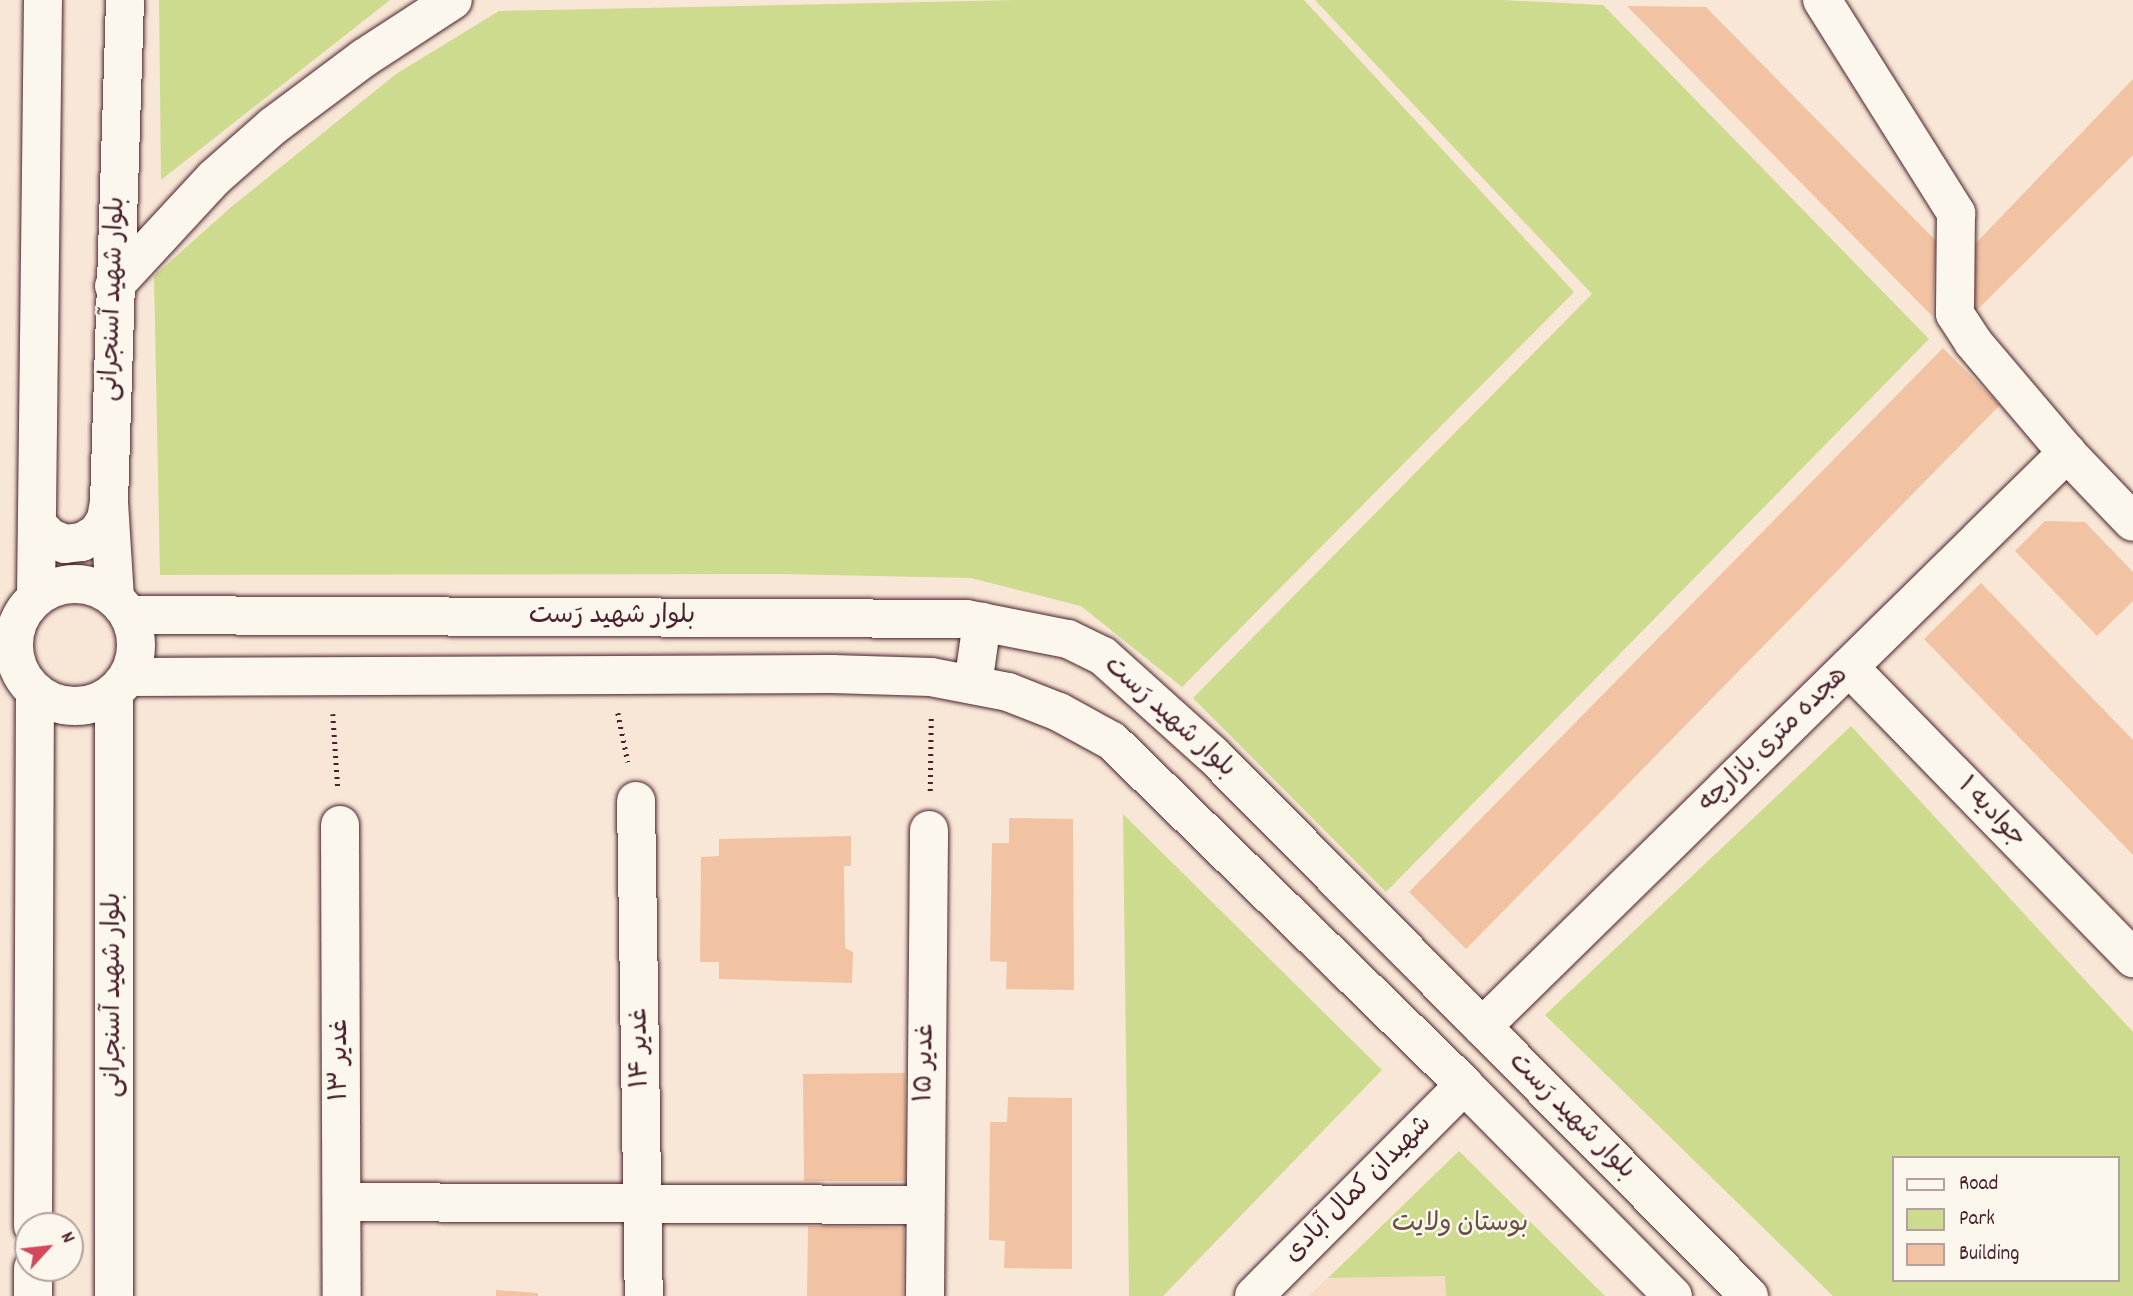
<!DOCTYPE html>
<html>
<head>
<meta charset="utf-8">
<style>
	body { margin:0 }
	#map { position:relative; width:2133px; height:1296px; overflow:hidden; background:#f8e7d6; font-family:Dekko,"Playpen Sans Arabic",sans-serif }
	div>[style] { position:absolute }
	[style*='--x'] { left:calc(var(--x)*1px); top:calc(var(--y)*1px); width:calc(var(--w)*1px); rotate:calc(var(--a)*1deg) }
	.built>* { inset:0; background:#f6dcc6 }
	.green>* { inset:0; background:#cddb8e }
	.building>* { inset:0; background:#f2c3a2 }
	.path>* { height:4.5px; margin-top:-2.25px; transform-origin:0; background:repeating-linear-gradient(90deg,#4a1f2b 0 2px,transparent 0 7px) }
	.roads { filter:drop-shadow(0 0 2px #4a1f2b) drop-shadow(0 0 2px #4a1f2b) }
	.street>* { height:38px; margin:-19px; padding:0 19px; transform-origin:19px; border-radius:19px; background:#fbf7ec }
	.secondary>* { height:38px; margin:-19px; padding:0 19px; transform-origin:19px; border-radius:19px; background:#fbf7ec }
	.secondary>.ring { margin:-19px; padding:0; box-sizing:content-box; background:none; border:38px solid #fbf7ec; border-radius:50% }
	span { translate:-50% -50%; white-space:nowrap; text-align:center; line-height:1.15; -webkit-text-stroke:5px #fbf7ec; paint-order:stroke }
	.street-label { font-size:26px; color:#4a1f2b }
	.park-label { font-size:26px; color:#6b4e44 }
	.legend { position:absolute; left:1892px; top:1156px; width:228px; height:126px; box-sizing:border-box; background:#fbf7ec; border:2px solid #b4a19f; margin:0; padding:9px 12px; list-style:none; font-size:21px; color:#4a1f2b }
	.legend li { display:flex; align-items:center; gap:14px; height:35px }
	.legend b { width:35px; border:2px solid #b4a19f }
	.north { position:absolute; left:14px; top:1212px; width:70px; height:70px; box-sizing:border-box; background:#fbf7ec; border:2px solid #b4a19f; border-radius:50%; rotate:63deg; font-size:19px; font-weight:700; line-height:28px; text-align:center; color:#4a1f2b }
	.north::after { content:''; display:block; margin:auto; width:24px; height:32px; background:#d1495b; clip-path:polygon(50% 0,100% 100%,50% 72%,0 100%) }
</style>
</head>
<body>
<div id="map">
	<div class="built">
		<i style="clip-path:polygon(1446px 1276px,1446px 1296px,1308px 1296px,1328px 1278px)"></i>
	</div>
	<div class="green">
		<i style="clip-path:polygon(159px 0,390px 0,161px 180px)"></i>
		<i style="clip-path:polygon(1021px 0,1304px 0,1574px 292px,1182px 687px,1081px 606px,971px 578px,780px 574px,160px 575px,154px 276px,230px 208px,396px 74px,499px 11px)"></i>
		<i style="clip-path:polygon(1315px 0,1503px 0,1603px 5px,1929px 339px,1386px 892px,1193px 698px,1592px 294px)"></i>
		<i style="clip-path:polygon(evenodd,1851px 726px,2133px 1032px,2133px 1296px,1833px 1296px,1545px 1015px,1851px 726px,1893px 1158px,2117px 1158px,2117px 1280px,1893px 1280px,1893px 1158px)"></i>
		<i style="clip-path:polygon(1123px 814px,1382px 1070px,1163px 1296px,1129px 1296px)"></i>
		<i style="clip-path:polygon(1459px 1151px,1605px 1296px,1446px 1296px,1445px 1276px,1328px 1278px)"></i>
	</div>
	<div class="building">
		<i style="clip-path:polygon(1627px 6px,1706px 7px,1936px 241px,1932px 316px)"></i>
		<i style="clip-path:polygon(2133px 79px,2133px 155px,1975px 312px,1975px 244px)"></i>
		<i style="clip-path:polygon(1943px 348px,2000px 405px,1466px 949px,1409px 892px)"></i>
		<i style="clip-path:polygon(2045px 521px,2085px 522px,2133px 572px,2133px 601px,2097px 636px,2015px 551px)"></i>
		<i style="clip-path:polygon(1981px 583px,2133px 740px,2133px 855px,1924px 639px)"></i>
		<i style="clip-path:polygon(1009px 818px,1073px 819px,1074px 990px,1006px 989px,1007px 962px,990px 961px,992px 843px,1009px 843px)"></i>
		<i style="clip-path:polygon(851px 836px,851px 866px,844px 866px,845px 948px,853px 952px,852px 983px,719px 979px,719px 962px,700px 962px,701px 857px,719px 856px,719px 839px)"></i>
		<i style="clip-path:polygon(905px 1073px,906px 1181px,804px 1181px,803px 1074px)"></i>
		<i style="clip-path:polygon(1008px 1097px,1072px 1098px,1072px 1269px,1004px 1268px,1005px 1241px,989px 1240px,990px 1122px,1007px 1122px)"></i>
		<i style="clip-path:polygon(808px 1226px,904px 1228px,903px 1296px,807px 1296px)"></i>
		<i style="clip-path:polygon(496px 1290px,538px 1293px,538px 1296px,496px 1296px)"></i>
	</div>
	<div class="path">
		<i style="--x:618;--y:713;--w:50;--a:78.5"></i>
		<i style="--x:333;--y:714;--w:75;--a:86.2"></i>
		<i style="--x:930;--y:791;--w:75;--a:-89.2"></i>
	</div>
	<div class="roads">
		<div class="street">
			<i style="--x:1822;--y:0;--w:252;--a:57.8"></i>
			<i style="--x:1956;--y:213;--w:101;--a:90.6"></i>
			<i style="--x:1955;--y:314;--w:33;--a:57"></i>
			<i style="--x:1973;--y:342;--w:145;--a:49.7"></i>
			<i style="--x:2067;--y:453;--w:95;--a:46.3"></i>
			<i style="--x:1849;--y:667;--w:407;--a:45.7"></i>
			<i style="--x:636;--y:801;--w:495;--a:89.1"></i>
			<i style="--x:340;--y:825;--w:471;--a:89.8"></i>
			<i style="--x:1482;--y:1027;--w:820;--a:-44.46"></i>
			<i style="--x:342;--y:1202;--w:582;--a:0.3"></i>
			<i style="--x:925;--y:1296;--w:466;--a:-89.5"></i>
		</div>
		<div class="secondary">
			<i style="--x:114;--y:286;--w:147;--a:-47.2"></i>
			<i style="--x:214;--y:178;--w:79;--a:-41.4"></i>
			<i style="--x:273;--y:126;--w:114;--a:-36.8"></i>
			<i style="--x:364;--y:58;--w:106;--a:-33.1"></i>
			<i style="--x:37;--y:524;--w:18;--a:47"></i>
			<i style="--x:49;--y:537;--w:17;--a:24"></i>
			<i style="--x:65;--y:544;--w:17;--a:-7"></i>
			<i style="--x:82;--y:542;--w:17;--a:-31"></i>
			<i style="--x:97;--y:533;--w:17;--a:-57"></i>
			<i style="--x:106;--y:519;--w:17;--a:-80"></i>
			<i class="ring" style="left:14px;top:584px;width:84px;height:84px"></i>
			<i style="--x:36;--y:597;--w:597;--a:-89.33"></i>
			<i style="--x:115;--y:598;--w:96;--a:-93.6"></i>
			<i style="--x:109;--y:502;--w:502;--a:-88.17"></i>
			<i style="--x:129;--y:615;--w:837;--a:0.27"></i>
			<i style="--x:966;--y:619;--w:104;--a:11.1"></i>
			<i style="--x:1068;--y:639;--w:39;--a:26"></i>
			<i style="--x:1103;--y:656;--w:147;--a:42"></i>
			<i style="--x:1212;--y:754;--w:763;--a:45.27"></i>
			<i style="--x:128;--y:677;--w:704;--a:-0.24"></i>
			<i style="--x:832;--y:674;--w:99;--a:1.7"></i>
			<i style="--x:931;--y:677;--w:78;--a:11"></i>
			<i style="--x:1008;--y:692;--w:55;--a:21.4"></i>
			<i style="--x:1059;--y:712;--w:60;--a:28.7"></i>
			<i style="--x:1112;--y:741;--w:492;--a:44.3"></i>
			<i style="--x:1464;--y:1085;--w:297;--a:45.3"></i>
			<i style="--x:973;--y:685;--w:64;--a:-81.9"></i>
			<i style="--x:33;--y:1226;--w:535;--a:-89.79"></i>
			<i style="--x:33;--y:1296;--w:28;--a:-90"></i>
			<i style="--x:114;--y:1296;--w:603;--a:-90"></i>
			<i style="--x:1254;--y:1296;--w:298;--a:-45.1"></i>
		</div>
	</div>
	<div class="street-label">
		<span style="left:114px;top:299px;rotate:-88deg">بلوار شهید آسنجرانی</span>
		<span style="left:612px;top:617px">بلوار شهید رَست</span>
		<span style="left:1169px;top:718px;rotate:42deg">بلوار شهید رَست</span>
		<span style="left:1774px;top:740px;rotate:-44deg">هجده متری بازارچه</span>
		<span style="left:1991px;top:813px;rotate:46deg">جوادیه ۱</span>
		<span style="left:114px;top:995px;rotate:-90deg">بلوار شهید آسنجرانی</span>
		<span style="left:641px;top:1048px;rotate:-91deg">غدیر ۱۴</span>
		<span style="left:341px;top:1060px;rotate:-90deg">غدیر ۱۳</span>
		<span style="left:926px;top:1063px;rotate:-89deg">غدیر ۱۵</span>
		<span style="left:1571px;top:1117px;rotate:45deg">بلوار شهید رَست</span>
		<span style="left:1359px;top:1190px;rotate:-45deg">شهیدان کمال آبادی</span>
	</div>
	<div class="park-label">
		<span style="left:1460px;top:1225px">بوستان ولایت</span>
	</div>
	<ul class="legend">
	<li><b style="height:9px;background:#fbf7ec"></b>Road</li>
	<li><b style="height:19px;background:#cddb8e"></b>Park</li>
	<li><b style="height:19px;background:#f2c3a2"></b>Building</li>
	</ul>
	<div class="north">N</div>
</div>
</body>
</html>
